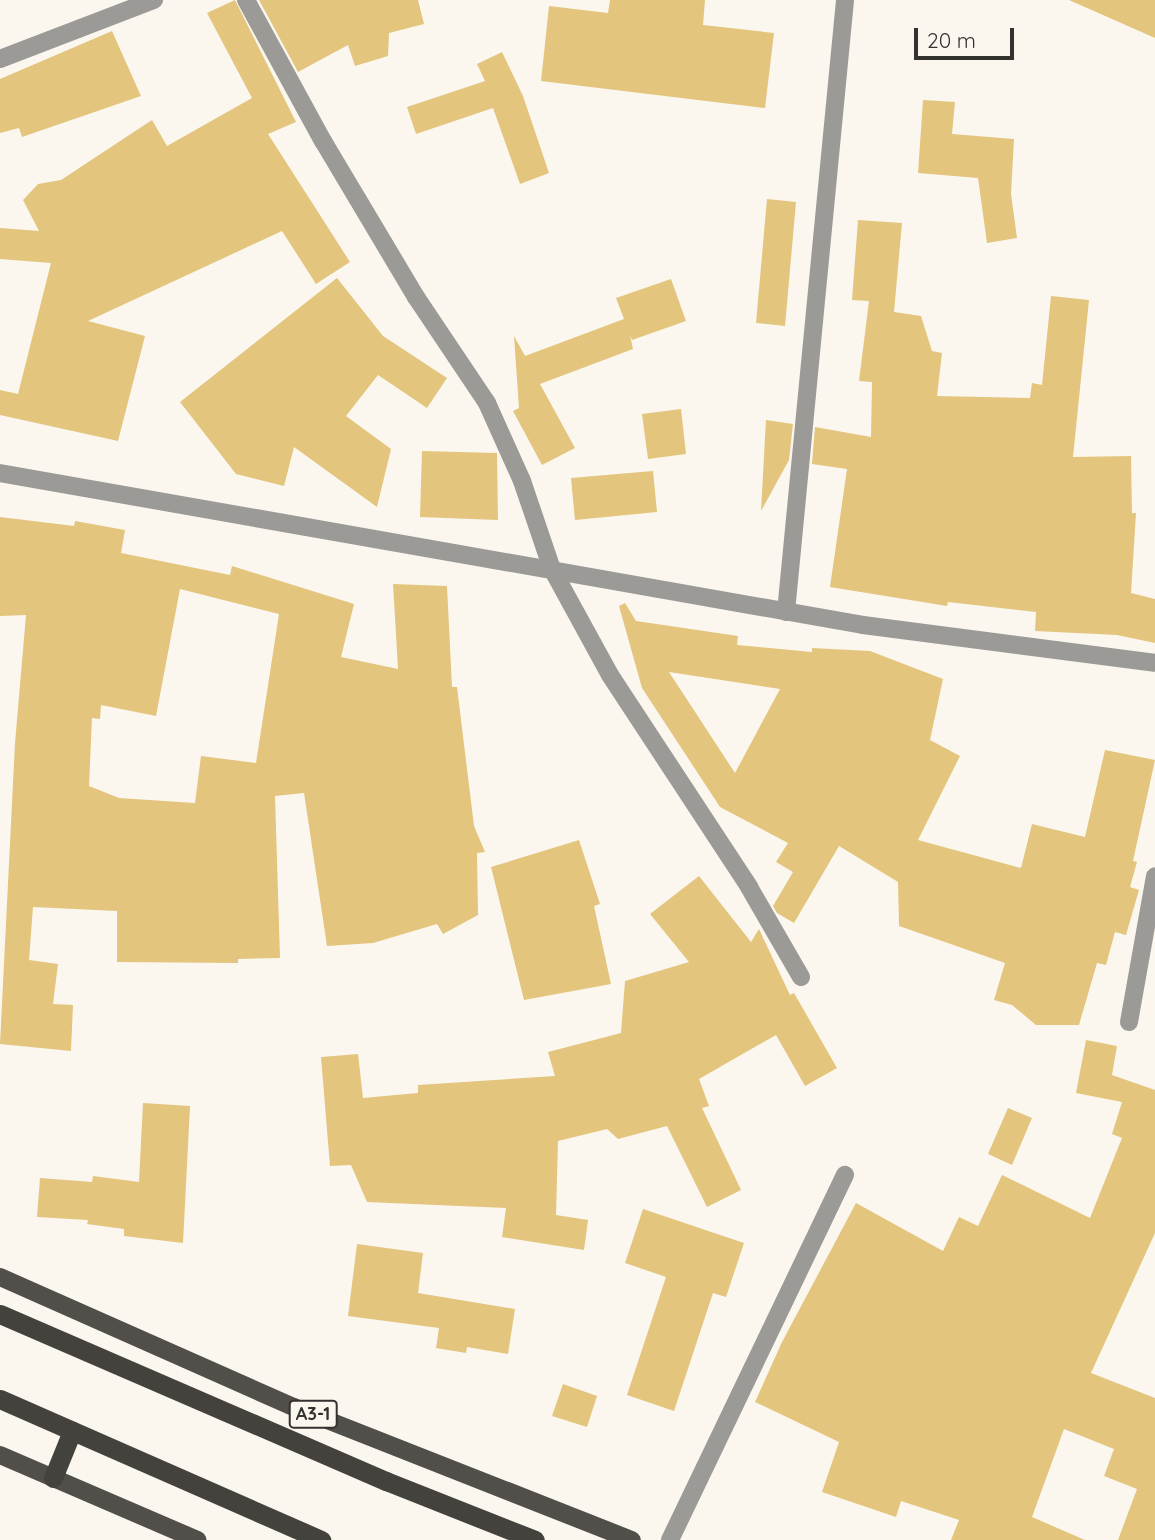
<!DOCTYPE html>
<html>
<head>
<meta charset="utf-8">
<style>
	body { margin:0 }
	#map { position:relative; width:1155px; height:1540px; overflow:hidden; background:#fbf7ef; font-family:Quicksand,sans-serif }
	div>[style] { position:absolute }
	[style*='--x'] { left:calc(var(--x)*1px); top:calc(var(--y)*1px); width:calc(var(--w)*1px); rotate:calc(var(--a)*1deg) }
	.building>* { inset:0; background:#e3c57d }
	.minor>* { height:18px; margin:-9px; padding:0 9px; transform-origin:9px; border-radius:9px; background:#9b9a97 }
	.primary>* { height:18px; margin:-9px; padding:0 9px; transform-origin:9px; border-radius:9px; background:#514f49 }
	.trunk>* { height:19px; margin:-9.5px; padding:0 9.5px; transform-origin:9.5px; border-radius:9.5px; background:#44423c }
	span { translate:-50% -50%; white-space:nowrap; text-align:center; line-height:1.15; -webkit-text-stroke:5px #fbf7ef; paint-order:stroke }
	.shield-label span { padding:2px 5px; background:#fbf7ef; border:2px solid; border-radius:5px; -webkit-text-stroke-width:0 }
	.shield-label { font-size:18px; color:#33322f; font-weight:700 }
	.scale { position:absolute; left:914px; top:28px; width:100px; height:32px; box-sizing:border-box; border:4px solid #33322f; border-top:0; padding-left:9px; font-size:21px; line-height:24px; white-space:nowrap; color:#33322f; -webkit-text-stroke:5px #fbf7ef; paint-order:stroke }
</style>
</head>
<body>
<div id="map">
	<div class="building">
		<i style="clip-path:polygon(235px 0,296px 122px,268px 134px,350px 262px,316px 284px,282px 231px,88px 321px,145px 336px,118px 441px,0 415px,0 390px,18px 394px,51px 263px,0 259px,0 228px,39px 231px,23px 200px,38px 184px,61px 180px,152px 120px,167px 146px,252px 98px,207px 13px)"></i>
		<i style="clip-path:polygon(259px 0,418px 0,424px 24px,389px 33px,388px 56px,355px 66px,348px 45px,298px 72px)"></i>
		<i style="clip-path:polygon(610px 0,705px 0,703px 25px,774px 33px,765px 108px,541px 81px,549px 6px,608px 13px)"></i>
		<i style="clip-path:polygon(1069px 0,1155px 0,1155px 38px)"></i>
		<i style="clip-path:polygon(112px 31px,141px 96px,22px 137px,19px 128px,0 133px,0 79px)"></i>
		<i style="clip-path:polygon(502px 52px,523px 96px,549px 173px,520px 184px,493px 108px,416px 134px,407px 107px,485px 81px,477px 64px)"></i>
		<i style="clip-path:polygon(923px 100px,955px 102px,952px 134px,1014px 139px,1011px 194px,1017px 238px,987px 243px,978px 178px,918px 173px)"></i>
		<i style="clip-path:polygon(767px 199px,796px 202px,785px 326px,756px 323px)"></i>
		<i style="clip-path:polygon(858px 220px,902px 223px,894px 312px,921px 316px,932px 351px,942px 353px,937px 396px,1030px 398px,1032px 383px,1042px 385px,1051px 296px,1089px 300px,1073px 457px,1131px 456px,1132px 513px,1136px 513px,1131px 593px,1155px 599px,1155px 643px,1117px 635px,1035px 631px,1036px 612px,948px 602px,947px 606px,830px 587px,847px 469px,812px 464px,815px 427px,871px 437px,872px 382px,859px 381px,869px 301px,852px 300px)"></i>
		<i style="clip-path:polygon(337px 278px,383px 336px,447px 378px,427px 408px,378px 375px,346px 416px,391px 449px,377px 507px,294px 447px,284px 486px,236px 474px,180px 402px)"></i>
		<i style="clip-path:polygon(671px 279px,686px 321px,632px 340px,630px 335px,633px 349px,540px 384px,575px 448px,542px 465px,513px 411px,519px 408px,514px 336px,525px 356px,624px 319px,616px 298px)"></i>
		<i style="clip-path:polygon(681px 409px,686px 454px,648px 459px,642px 414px)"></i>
		<i style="clip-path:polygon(766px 420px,793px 424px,789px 460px,761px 511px)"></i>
		<i style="clip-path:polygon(422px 451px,497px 453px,498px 520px,420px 517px)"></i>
		<i style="clip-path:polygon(653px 471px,657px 512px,575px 520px,571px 478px)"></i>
		<i style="clip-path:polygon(evenodd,0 517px,74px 526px,75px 521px,125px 530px,121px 553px,230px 575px,232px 566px,354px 604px,341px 657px,398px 669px,393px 584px,447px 586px,452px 687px,457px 687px,474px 826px,485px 852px,477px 853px,478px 915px,443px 934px,437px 924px,373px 943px,327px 946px,304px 793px,275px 796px,280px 958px,238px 959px,238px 963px,117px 962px,117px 911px,33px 907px,29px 960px,58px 964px,53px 1004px,73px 1005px,71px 1051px,0 1044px,15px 743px,26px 615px,0 616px,0 517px,180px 589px,279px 614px,256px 763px,201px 756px,195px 803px,119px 798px,89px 786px,92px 718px,100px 719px,101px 705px,156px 716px,180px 589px)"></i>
		<i style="clip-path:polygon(evenodd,625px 603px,636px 621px,738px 636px,737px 645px,812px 652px,812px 648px,870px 651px,943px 679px,930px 740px,960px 756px,918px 840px,1021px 868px,1032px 824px,1085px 837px,1105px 750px,1155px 760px,1133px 861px,1137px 862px,1130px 887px,1139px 890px,1126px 935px,1115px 932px,1106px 965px,1097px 963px,1079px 1025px,1036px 1025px,1012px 1005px,994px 1000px,1005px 963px,899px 926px,898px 882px,839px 846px,794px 923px,777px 913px,773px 906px,793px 872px,776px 862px,788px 843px,720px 807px,642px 688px,619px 606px,625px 603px,669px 672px,780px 689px,735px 773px,669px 672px)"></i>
		<i style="clip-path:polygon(579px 840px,600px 904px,594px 906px,611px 984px,524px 1000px,491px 867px)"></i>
		<i style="clip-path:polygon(699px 876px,751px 942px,759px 929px,790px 995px,794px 993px,837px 1068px,805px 1086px,776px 1035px,699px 1079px,709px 1106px,702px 1108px,741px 1190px,707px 1207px,667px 1126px,618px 1139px,607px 1129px,558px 1141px,556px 1215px,588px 1220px,584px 1250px,502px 1237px,506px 1208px,367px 1202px,351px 1165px,330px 1166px,321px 1057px,358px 1054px,363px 1098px,418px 1093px,418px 1085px,555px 1076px,548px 1052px,621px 1033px,625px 981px,689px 962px,650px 914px)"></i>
		<i style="clip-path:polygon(1086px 1040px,1117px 1046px,1112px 1075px,1155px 1090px,1155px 1233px,1091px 1373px,1155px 1398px,1155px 1540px,1118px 1540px,1137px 1489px,1104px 1476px,1114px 1449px,1064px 1429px,1032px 1517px,1085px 1540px,951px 1540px,959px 1520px,901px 1501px,896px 1517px,822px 1492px,839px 1442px,755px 1402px,782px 1342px,856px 1203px,943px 1251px,959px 1217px,978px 1226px,1002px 1175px,1090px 1218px,1122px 1138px,1112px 1134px,1122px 1102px,1076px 1093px)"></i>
		<i style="clip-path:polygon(143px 1103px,190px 1106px,183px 1243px,124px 1236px,124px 1229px,87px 1224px,88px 1220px,37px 1217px,40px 1178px,92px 1182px,93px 1176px,139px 1182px)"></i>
		<i style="clip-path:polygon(1008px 1108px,1032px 1118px,1012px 1165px,988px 1154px)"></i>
		<i style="clip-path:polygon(643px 1209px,744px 1243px,726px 1297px,713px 1293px,674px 1411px,627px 1395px,666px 1277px,625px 1263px)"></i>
		<i style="clip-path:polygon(357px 1244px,423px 1253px,418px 1293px,515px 1309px,508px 1354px,467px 1347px,466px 1353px,436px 1348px,439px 1328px,348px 1316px)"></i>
		<i style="clip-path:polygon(563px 1384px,597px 1396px,587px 1427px,552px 1416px)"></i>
	</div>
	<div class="minor">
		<i style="--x:246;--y:0;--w:161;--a:61.4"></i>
		<i style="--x:323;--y:141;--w:182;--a:59.2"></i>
		<i style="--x:416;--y:297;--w:128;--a:56.2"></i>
		<i style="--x:487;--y:403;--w:85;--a:65.8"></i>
		<i style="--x:522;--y:481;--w:93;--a:71.2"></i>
		<i style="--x:552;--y:569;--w:121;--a:61.3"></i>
		<i style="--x:610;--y:675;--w:254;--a:56.7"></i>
		<i style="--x:749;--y:887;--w:104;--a:60"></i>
		<i style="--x:0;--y:59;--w:165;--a:-21"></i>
		<i style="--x:0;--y:473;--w:876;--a:9.99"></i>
		<i style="--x:863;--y:625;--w:294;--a:7.4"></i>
		<i style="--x:786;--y:612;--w:615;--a:-84.49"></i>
		<i style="--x:1129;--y:1022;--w:148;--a:-79.9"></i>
		<i style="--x:670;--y:1540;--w:405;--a:-64.4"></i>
	</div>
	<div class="primary">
		<i style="--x:0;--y:1277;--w:321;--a:23.9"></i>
		<i style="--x:294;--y:1407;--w:363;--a:21.5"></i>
		<i style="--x:0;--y:1455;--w:215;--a:23.3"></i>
	</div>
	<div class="trunk">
		<i style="--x:0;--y:1314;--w:421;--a:23.4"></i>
		<i style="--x:386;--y:1481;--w:160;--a:21.6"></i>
		<i style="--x:0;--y:1399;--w:351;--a:23.7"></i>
		<i style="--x:53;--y:1478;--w:51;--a:-68"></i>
	</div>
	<div class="shield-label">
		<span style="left:313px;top:1414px">A3-1</span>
	</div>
	<div class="scale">20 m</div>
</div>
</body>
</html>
